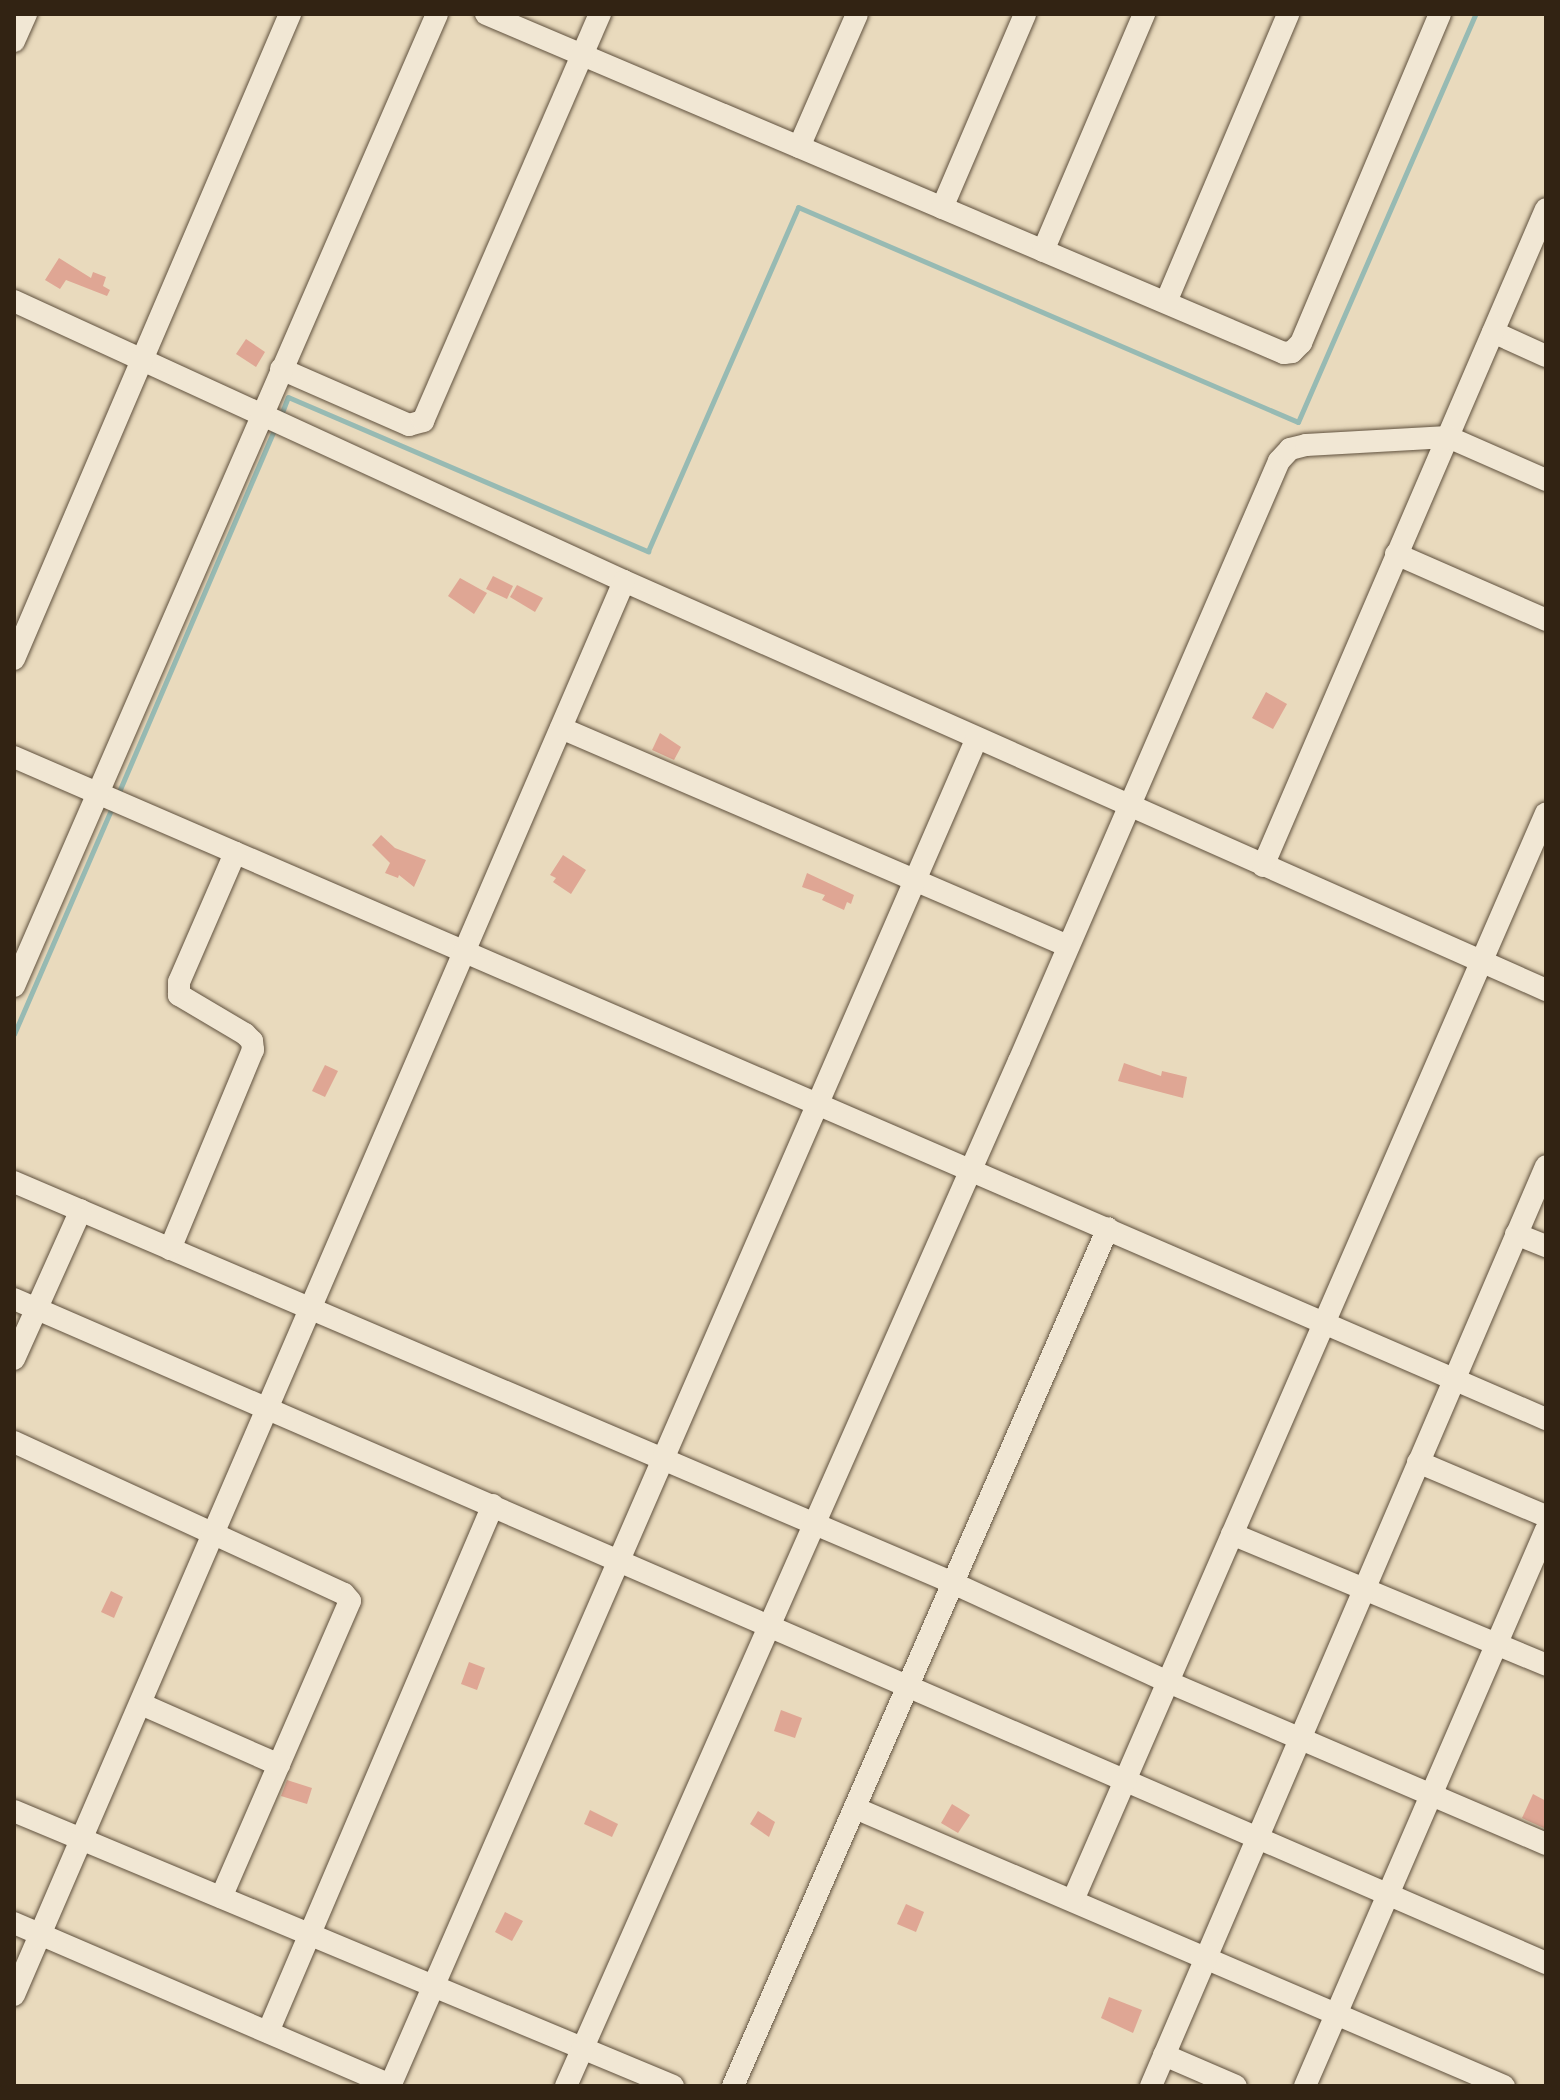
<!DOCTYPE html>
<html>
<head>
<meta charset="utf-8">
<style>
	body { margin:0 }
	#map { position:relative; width:1560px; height:2100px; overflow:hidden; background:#e9dabd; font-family:Alegreya,serif }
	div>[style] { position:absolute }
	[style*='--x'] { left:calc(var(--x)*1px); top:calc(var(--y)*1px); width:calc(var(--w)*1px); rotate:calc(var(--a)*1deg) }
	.stream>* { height:5px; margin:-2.5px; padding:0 2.5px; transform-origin:2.5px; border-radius:2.5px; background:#97bab3 }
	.building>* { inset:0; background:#dfa694 }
	.roads { filter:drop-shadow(0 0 2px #60513e) drop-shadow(0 0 2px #60513e) }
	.minor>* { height:22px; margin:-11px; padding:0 11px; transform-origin:11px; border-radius:11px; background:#f1e7d4 }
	span { translate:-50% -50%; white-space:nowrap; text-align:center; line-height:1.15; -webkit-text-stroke:6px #f1e7d4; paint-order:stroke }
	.frame { position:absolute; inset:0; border:16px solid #322313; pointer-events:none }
</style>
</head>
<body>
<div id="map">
	<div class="stream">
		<i style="--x:281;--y:415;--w:19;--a:-69"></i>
		<i style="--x:288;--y:397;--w:392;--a:23.2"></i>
		<i style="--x:648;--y:551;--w:375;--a:-66.4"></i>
		<i style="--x:798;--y:207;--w:544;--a:23.27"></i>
		<i style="--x:1298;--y:422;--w:445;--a:-66.5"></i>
		<i style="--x:118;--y:794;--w:398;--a:-66.8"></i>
		<i style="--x:14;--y:1034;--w:247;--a:-66.6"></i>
	</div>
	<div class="building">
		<i style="clip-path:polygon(59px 258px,91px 278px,93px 272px,106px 277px,103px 286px,110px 290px,107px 296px,66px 280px,60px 289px,45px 280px)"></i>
		<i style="clip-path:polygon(246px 339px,265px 352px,256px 367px,236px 354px)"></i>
		<i style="clip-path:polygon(493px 576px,513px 586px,507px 599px,486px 589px)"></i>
		<i style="clip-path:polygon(460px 578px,487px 593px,474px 614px,448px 596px)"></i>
		<i style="clip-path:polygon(517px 585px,543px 598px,535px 612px,510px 597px)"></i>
		<i style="clip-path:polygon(1266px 692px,1287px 704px,1273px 729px,1252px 718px)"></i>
		<i style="clip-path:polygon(660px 733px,681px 747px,674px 760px,652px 750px)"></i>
		<i style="clip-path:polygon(381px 835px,395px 848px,426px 860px,414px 887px,399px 875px,398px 878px,385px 873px,390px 863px,372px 845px)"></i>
		<i style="clip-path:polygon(563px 855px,586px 870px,571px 894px,553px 882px,556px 878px,550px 875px)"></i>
		<i style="clip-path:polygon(807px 873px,854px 895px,851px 904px,847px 902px,844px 910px,822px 900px,825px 895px,802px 887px)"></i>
		<i style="clip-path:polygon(1124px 1063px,1161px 1076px,1162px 1071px,1187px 1077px,1183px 1098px,1118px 1081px)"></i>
		<i style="clip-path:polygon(325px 1065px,338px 1071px,325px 1097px,312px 1091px)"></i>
		<i style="clip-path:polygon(111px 1591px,123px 1597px,114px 1618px,101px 1612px)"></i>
		<i style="clip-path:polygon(469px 1662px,485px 1668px,477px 1690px,461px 1684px)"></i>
		<i style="clip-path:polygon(781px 1710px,802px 1718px,795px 1738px,774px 1731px)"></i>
		<i style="clip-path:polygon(287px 1780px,312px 1788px,307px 1804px,281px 1796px)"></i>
		<i style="clip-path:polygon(1533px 1794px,1546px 1801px,1546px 1829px,1522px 1818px)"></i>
		<i style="clip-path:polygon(952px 1804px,970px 1815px,958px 1833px,941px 1823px)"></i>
		<i style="clip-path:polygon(590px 1810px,618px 1824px,612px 1837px,584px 1824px)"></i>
		<i style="clip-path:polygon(758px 1811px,775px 1822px,769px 1837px,750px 1824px)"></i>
		<i style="clip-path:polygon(906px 1904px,924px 1912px,916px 1932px,897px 1924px)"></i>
		<i style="clip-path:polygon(505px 1912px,523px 1921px,512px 1941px,495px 1932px)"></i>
		<i style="clip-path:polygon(1109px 1997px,1142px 2010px,1133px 2033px,1101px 2018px)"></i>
	</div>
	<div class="roads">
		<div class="minor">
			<i style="--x:486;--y:14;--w:867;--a:23.02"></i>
			<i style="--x:1284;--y:353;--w:8;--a:-7"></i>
			<i style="--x:1292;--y:352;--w:13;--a:-45"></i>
			<i style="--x:1301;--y:343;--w:357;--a:-67.1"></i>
			<i style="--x:14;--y:41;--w:30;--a:-66"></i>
			<i style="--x:799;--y:147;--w:145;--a:-66.4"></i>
			<i style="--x:942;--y:208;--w:211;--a:-66.8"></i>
			<i style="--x:1043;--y:251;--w:258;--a:-66.9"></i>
			<i style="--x:14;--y:301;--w:671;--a:24.66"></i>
			<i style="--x:624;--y:581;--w:1009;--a:23.92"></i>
			<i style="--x:1166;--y:302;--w:313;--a:-67"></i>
			<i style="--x:1493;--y:332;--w:58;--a:24.4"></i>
			<i style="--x:281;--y:369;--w:140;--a:23.6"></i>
			<i style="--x:409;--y:425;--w:15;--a:-16"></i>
			<i style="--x:423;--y:421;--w:444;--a:-66.5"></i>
			<i style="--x:1396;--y:554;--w:164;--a:23.7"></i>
			<i style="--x:14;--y:659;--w:702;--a:-66.83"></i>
			<i style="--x:561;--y:728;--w:552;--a:23.27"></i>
			<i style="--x:14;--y:757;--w:1669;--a:23.37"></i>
			<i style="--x:1263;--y:866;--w:715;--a:-66.7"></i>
			<i style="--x:14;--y:986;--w:1060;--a:-66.48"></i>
			<i style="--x:14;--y:1182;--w:1021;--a:23.12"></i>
			<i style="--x:953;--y:1583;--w:237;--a:24.7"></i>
			<i style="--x:1168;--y:1682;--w:411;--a:23.2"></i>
			<i style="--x:1516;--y:1234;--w:32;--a:22"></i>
			<i style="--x:170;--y:1249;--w:216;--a:-67.4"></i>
			<i style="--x:253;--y:1050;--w:9;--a:-96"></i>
			<i style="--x:252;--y:1041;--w:10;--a:-135"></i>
			<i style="--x:245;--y:1034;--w:77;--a:-149.4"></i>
			<i style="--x:179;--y:995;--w:13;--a:-90"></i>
			<i style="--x:179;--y:982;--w:141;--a:-66.5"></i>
			<i style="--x:14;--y:1299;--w:1670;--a:23.43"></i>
			<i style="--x:14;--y:1359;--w:163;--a:-65.8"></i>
			<i style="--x:14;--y:1442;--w:363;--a:24.7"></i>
			<i style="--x:344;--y:1594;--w:9;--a:49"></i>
			<i style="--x:350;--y:1601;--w:323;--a:113.5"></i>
			<i style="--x:1418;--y:1462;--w:139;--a:22.9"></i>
			<i style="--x:1232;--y:1534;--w:340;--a:22.6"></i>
			<i style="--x:141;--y:1704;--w:151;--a:23.8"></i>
			<i style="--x:855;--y:1808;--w:706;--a:23.19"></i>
			<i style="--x:14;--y:1811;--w:714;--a:22.65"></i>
			<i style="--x:1073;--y:1900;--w:1185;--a:-66.48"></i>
			<i style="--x:14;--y:1923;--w:410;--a:23.3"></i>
			<i style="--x:14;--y:1995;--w:1540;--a:-66.66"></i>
			<i style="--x:268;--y:2032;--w:573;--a:-66.88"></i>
			<i style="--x:1164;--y:2055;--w:78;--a:23.3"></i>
			<i style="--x:390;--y:2086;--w:1470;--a:-66.47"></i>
			<i style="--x:566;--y:2086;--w:1121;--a:-66.16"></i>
			<i style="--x:1019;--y:1061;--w:654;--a:-66.57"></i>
			<i style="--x:1279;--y:461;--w:16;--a:-47"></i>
			<i style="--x:1290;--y:449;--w:16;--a:-14"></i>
			<i style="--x:1306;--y:445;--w:142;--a:-3.2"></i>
			<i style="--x:1448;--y:437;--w:107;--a:23.7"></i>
			<i style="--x:733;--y:2086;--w:936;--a:-66.39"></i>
			<i style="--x:1151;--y:2086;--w:1001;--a:-66.76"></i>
			<i style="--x:1305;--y:2086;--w:606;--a:-66.57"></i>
		</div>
	</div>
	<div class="frame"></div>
</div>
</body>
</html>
